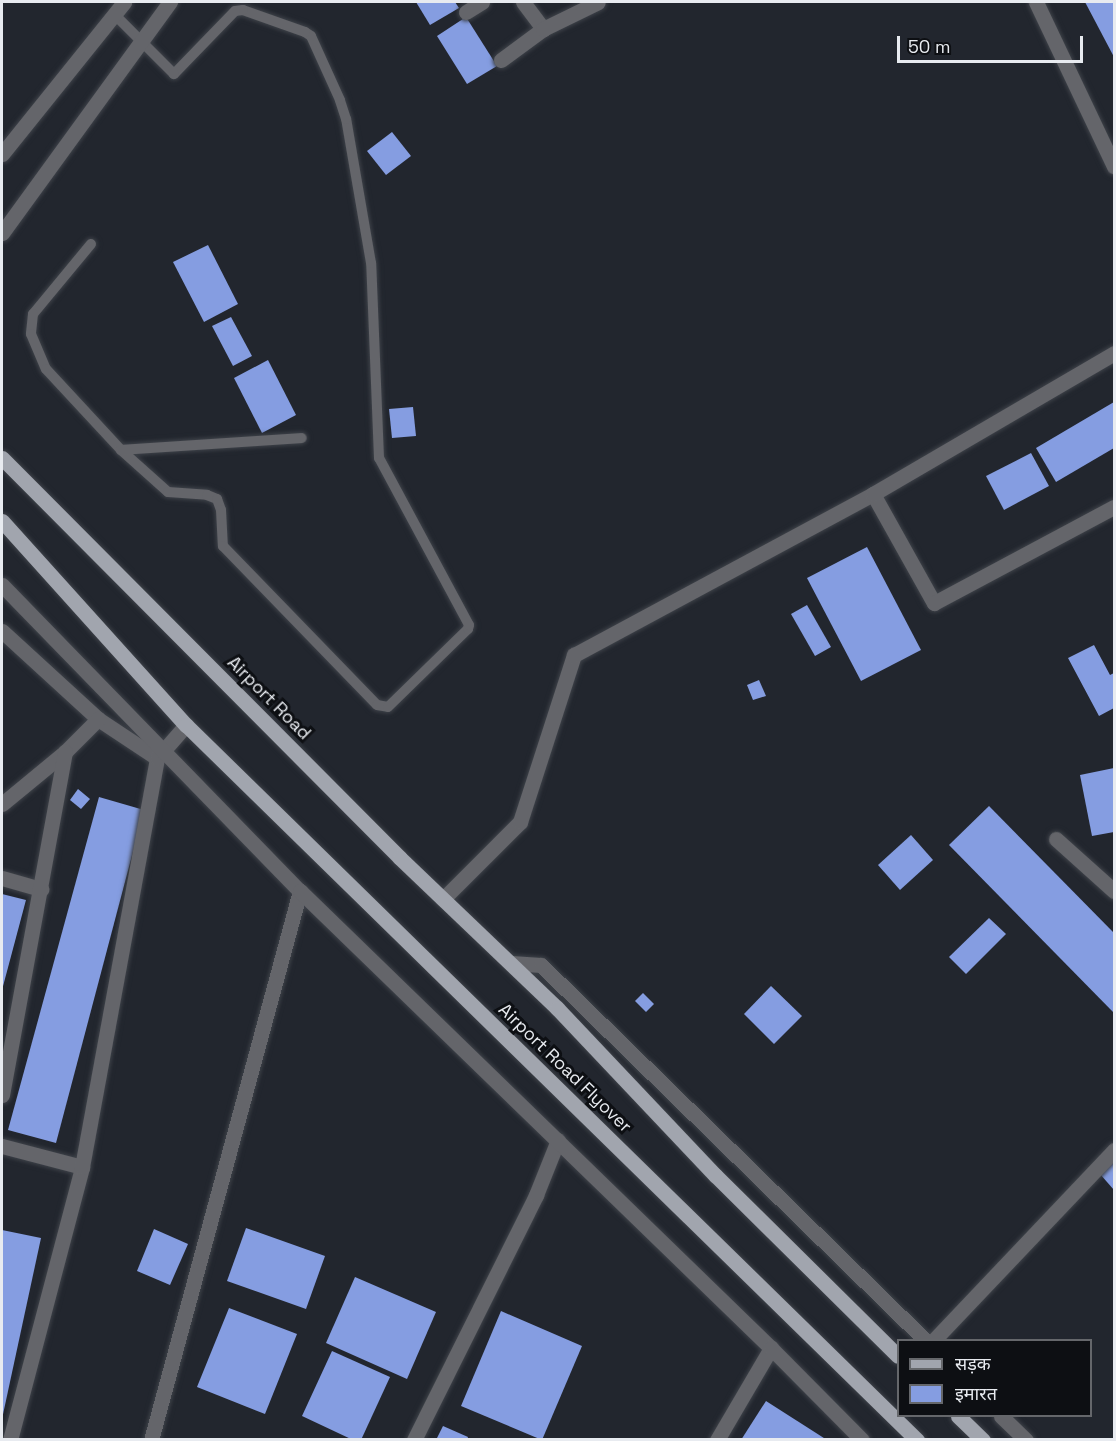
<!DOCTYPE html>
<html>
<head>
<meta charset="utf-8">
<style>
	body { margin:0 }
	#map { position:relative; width:1116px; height:1441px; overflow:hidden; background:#22262e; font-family:"Space Grotesk","Noto Sans Devanagari",sans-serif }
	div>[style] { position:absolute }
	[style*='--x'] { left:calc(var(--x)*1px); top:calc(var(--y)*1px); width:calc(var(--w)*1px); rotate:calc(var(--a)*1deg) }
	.building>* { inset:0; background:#859de1 }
	.roads { filter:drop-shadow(0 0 2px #3e4249) drop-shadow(0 0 2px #3e4249) }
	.service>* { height:10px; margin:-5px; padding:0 5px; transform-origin:5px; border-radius:5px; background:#64656a }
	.minor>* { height:15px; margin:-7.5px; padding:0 7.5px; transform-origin:7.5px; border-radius:7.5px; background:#64656a }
	.tertiary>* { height:15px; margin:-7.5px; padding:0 7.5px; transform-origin:7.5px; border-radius:7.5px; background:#64656a }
	.primary>* { height:15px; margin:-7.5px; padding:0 7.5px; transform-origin:7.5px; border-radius:7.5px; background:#a1a5ae }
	span { translate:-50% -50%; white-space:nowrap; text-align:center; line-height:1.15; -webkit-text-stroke:6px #0d0f13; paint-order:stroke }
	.street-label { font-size:18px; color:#e8ebf0 }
	.frame { position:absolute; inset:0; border:3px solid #e8ebf0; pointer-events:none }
	.legend { position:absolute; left:897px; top:1339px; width:195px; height:78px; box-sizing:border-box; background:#0d0f13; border:2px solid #65676b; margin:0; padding:8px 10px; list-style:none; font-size:18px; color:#e8ebf0 }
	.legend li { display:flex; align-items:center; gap:12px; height:30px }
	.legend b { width:30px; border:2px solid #65676b }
	.scale { position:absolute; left:897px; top:36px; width:186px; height:27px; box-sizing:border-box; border:3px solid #e8ebf0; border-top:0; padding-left:8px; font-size:18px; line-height:21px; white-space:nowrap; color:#e8ebf0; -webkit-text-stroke:4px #0d0f13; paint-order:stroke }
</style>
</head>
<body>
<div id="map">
	<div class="building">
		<i style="clip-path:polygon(416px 2px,455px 2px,459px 8px,430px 25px)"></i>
		<i style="clip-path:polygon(1085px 2px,1114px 2px,1114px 57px)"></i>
		<i style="clip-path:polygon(466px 17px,497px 66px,467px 84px,437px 36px)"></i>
		<i style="clip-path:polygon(392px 132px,411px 156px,386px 175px,367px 151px)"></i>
		<i style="clip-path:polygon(208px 245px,238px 304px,204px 322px,173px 262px)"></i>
		<i style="clip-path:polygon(231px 317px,252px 356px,233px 366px,212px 326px)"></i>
		<i style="clip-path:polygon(268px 360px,296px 415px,262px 433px,234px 378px)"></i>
		<i style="clip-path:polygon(1114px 402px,1114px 448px,1056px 482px,1036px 448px)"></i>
		<i style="clip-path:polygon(413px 407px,416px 436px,392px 438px,389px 409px)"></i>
		<i style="clip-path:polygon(1031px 453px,1049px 486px,1004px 510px,986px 476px)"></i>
		<i style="clip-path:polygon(867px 547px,921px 650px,861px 681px,807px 578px)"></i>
		<i style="clip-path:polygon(807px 605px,831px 647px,815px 656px,791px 614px)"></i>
		<i style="clip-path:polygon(1094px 645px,1110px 675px,1114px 673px,1114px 708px,1099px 716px,1068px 658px)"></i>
		<i style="clip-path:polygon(759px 680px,766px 696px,753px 700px,747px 685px)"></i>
		<i style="clip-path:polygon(1114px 768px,1114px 832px,1092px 836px,1080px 775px)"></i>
		<i style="clip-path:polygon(78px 789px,90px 799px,81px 809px,70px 800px)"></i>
		<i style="clip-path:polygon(99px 797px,144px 810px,56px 1143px,8px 1130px)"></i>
		<i style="clip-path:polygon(989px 806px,1114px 933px,1114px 1013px,949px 845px)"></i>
		<i style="clip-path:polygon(911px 835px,933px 860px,900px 890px,878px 865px)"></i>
		<i style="clip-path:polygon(2px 894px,26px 900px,2px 990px)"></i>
		<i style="clip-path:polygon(989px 918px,1006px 934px,966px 974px,949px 957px)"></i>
		<i style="clip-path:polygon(771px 986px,802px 1016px,774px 1044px,744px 1014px)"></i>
		<i style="clip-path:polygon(643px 993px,654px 1004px,646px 1012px,635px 1001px)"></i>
		<i style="clip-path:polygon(1114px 1160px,1114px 1190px,1100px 1174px)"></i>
		<i style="clip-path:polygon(246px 1228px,325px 1256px,306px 1309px,227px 1281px)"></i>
		<i style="clip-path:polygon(154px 1229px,188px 1244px,170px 1285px,137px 1271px)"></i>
		<i style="clip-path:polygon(2px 1230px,41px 1238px,2px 1419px)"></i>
		<i style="clip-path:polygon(355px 1277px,436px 1312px,407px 1379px,326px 1343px)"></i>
		<i style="clip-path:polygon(229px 1308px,297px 1334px,265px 1414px,197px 1387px)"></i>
		<i style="clip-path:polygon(501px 1311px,582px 1346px,542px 1440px,461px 1406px)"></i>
		<i style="clip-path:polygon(332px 1351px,390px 1377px,361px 1440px,353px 1440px,302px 1416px)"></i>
		<i style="clip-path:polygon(766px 1401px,827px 1440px,741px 1440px)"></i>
		<i style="clip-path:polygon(443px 1426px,468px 1437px,467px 1440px,436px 1440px)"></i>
	</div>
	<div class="roads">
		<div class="service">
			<i style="--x:91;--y:244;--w:91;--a:129.6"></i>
			<i style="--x:33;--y:314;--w:20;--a:96"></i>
			<i style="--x:31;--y:334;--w:38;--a:67"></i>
			<i style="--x:46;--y:369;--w:110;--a:47.2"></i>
			<i style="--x:121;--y:450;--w:63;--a:41.8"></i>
			<i style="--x:168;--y:492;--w:39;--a:4"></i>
			<i style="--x:207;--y:495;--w:11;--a:22"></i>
			<i style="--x:217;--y:499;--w:12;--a:70"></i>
			<i style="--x:221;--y:510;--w:36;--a:87"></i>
			<i style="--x:223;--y:546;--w:221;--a:45.9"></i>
			<i style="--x:377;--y:705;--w:11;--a:10"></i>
			<i style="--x:388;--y:707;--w:112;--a:-44.3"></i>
			<i style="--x:468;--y:629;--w:4;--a:-76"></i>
			<i style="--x:469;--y:625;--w:190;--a:-118.3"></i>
			<i style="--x:379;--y:458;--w:195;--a:-92.3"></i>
			<i style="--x:371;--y:263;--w:146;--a:-99.8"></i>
			<i style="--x:346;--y:119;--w:20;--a:-108"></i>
			<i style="--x:340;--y:100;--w:70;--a:-114.4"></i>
			<i style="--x:311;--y:36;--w:7;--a:-146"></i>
			<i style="--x:305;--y:32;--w:66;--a:-160.5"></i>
			<i style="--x:243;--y:10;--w:8;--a:173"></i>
			<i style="--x:235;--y:11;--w:88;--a:134.1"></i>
			<i style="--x:174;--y:74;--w:85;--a:-135"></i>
			<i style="--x:121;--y:450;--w:181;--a:-3.8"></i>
		</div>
		<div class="minor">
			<i style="--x:523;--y:2;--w:34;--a:53"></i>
			<i style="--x:1036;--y:2;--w:182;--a:64.6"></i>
			<i style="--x:466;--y:12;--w:19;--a:-32"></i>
			<i style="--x:501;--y:60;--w:52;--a:-36.4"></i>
			<i style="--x:543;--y:29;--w:61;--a:-26.1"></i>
			<i style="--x:2;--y:154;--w:195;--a:-51.2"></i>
			<i style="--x:2;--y:233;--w:286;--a:-54"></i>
			<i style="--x:873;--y:494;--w:125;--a:60.8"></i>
			<i style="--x:934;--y:603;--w:204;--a:-28.1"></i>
			<i style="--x:2;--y:631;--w:130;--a:42.5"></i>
			<i style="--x:98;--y:719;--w:71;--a:33.5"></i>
			<i style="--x:2;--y:804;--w:82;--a:-39.5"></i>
			<i style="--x:65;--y:752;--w:47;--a:-45"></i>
			<i style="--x:1056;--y:839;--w:78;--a:41.9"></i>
			<i style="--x:2;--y:878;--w:41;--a:15.8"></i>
			<i style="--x:443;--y:899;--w:109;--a:-45"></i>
			<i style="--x:520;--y:822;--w:176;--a:-72.1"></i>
			<i style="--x:574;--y:655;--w:340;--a:-28.3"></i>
			<i style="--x:873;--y:494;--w:279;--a:-30.3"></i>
			<i style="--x:2;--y:1095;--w:349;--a:-79.6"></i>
			<i style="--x:2;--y:1146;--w:83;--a:14.7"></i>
			<i style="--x:934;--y:1340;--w:262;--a:-46.5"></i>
			<i style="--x:10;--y:1440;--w:282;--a:-75.2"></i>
			<i style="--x:82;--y:1167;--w:416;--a:-79.6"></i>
			<i style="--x:157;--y:758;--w:44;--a:-48.7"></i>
			<i style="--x:151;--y:1440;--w:569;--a:-74.82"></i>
			<i style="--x:414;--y:1440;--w:274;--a:-63.5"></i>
			<i style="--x:536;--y:1195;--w:59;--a:-68.2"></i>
			<i style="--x:717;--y:1440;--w:107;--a:-59.6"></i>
		</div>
		<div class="tertiary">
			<i style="--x:2;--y:585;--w:427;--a:45.8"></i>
			<i style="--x:300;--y:891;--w:656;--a:44.14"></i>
			<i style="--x:771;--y:1348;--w:129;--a:45.3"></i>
			<i style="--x:511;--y:963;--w:30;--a:4"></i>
			<i style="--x:541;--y:965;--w:537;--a:44.32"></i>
			<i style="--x:1001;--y:1416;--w:35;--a:44"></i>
		</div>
		<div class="primary">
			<i style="--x:2;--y:458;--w:564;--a:45.14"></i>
			<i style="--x:400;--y:858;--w:217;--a:43.7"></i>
			<i style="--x:557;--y:1008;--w:230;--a:46.6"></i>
			<i style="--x:715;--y:1175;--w:257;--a:44.7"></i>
			<i style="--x:2;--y:521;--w:275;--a:48"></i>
			<i style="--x:186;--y:725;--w:1023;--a:44.37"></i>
			<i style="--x:958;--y:1416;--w:35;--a:44"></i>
		</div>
	</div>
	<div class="street-label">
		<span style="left:269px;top:698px;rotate:45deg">Airport Road</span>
		<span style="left:565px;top:1068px;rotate:44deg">Airport Road Flyover</span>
	</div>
	<div class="frame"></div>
	<ul class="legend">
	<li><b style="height:8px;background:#a1a5ae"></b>सड़क</li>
	<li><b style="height:16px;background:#859de1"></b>इमारत</li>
	</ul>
	<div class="scale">50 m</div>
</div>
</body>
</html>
